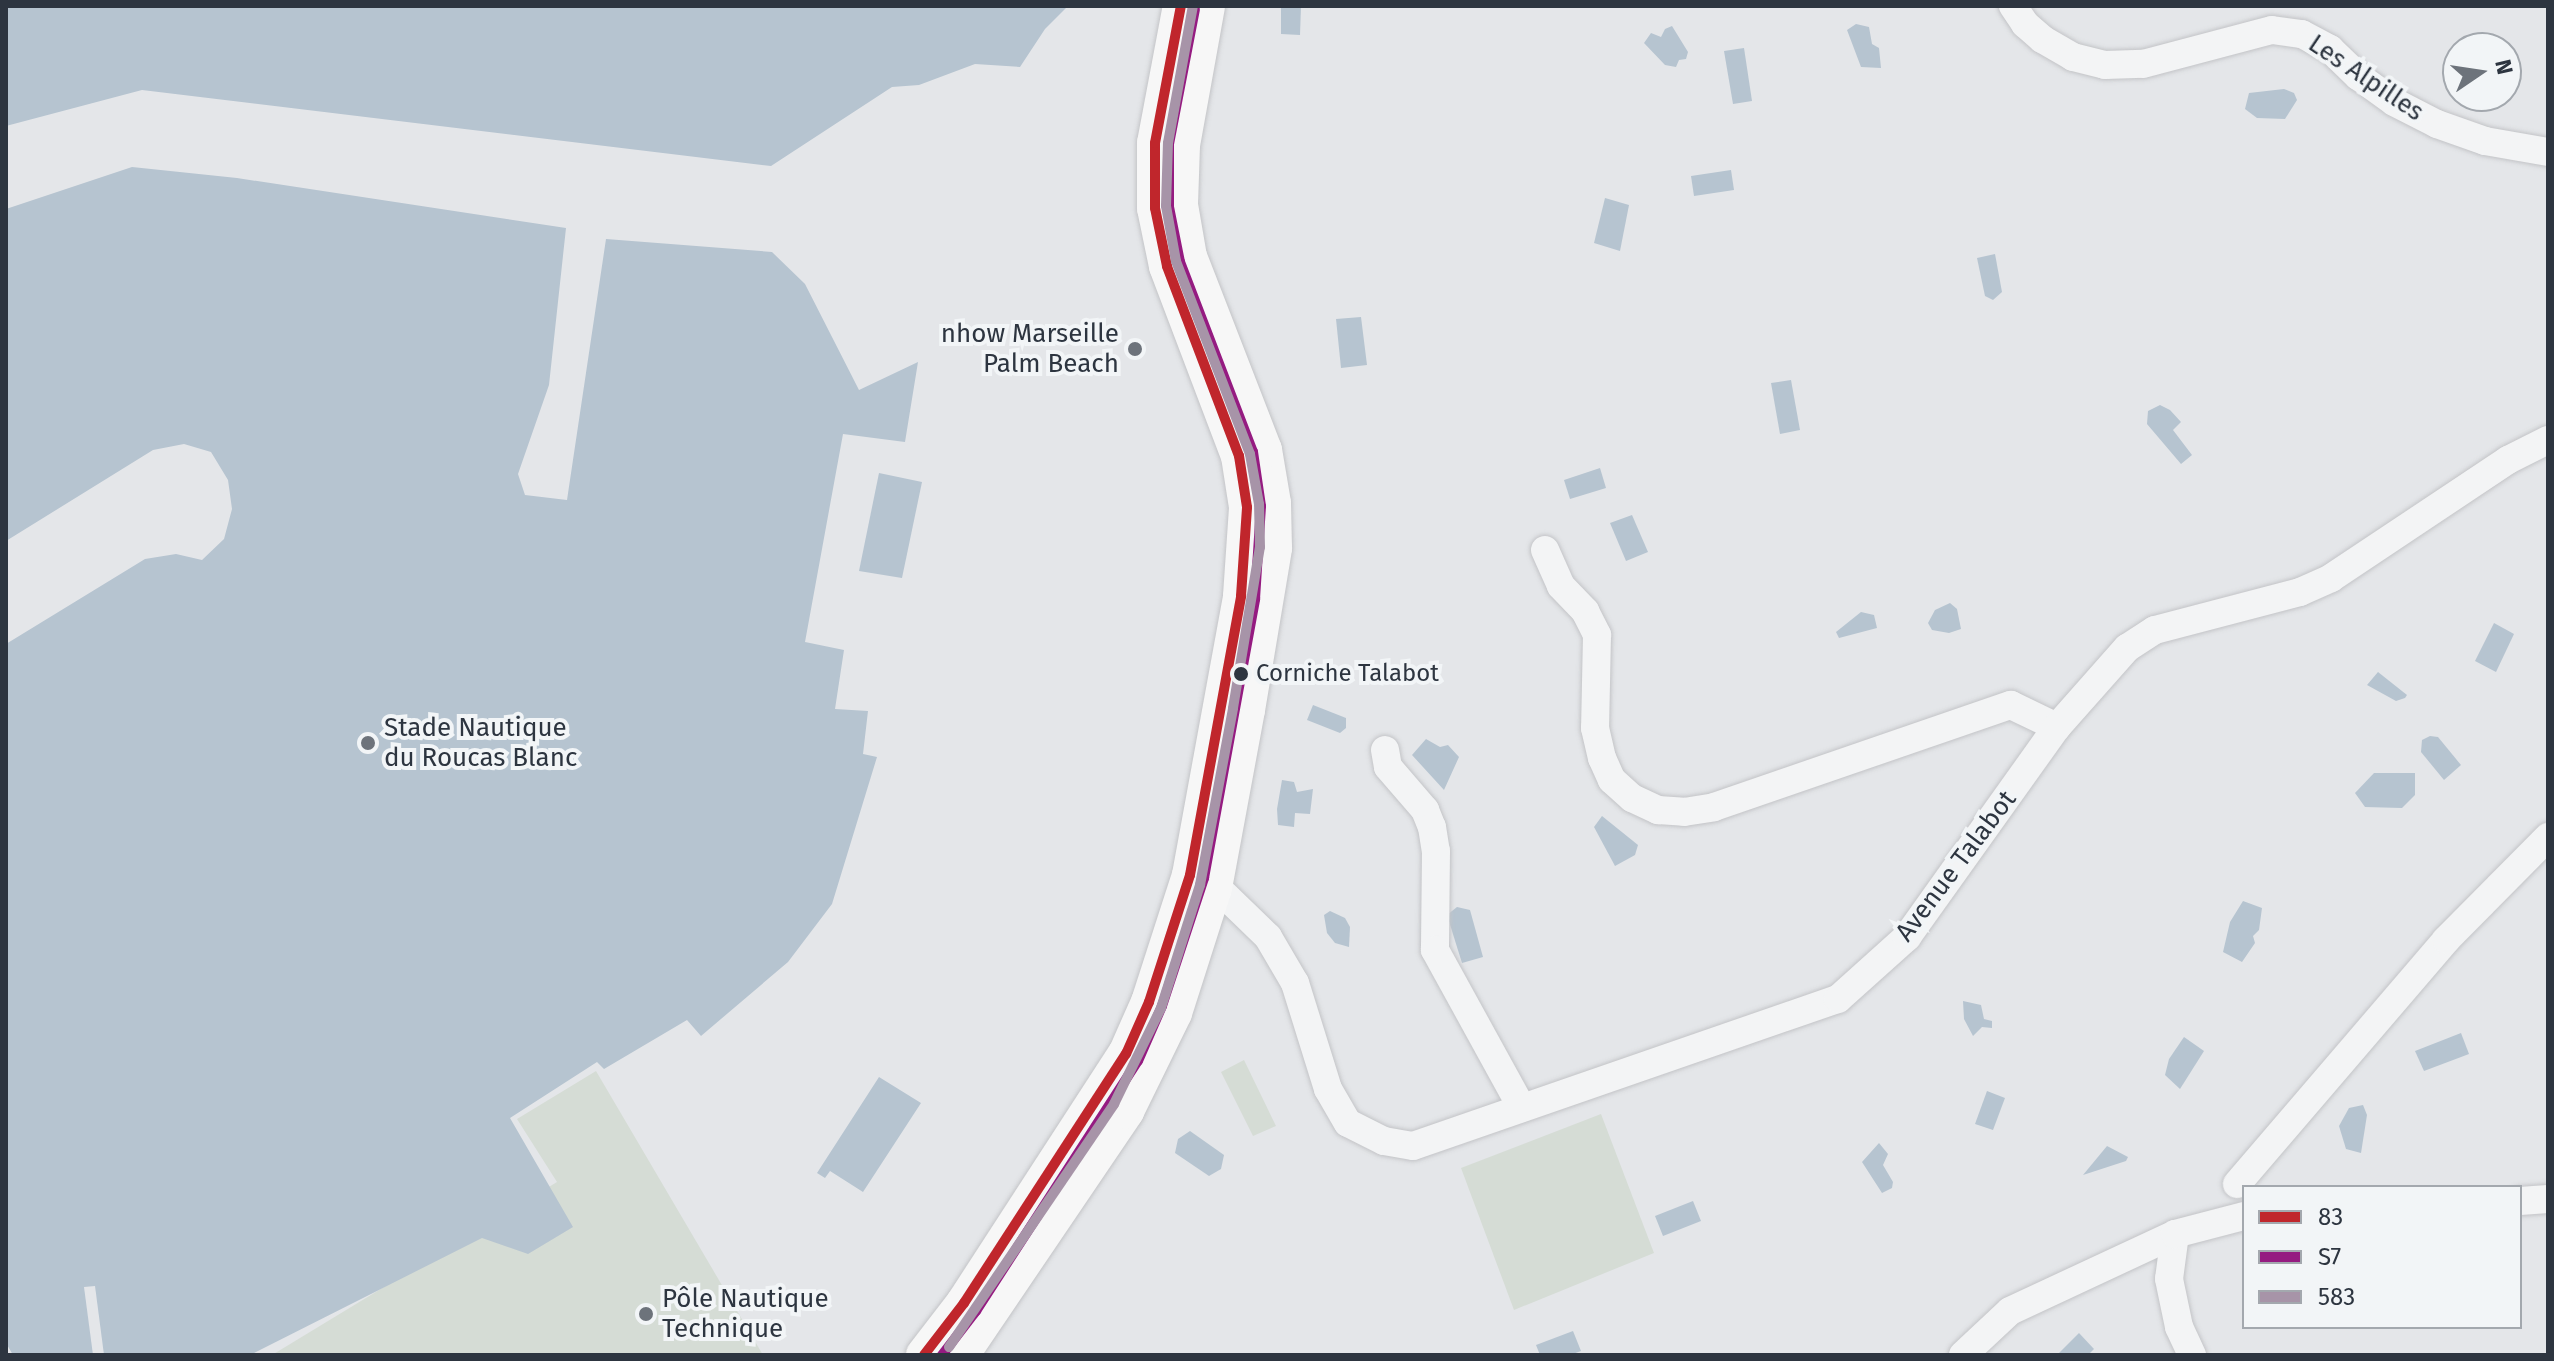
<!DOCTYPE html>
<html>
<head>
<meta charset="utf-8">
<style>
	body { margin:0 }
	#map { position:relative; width:2554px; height:1361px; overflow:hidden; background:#e4e6e9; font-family:"Fira Sans",sans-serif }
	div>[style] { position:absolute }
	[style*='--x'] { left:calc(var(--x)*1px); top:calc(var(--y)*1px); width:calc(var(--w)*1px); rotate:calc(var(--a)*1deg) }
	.green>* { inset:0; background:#d5dcd5 }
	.water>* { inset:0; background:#b6c4d0 }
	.pier>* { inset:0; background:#e4e6e9 }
	.roads { filter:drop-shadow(0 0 2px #c3c4c7) drop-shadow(0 0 2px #c3c4c7) }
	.minor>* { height:28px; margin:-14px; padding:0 14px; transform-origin:14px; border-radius:14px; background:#f3f4f5 }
	.major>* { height:36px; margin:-18px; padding:0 18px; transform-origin:18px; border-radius:18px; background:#f7f7f7 }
	.bus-1>* { height:10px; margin:-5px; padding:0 5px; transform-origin:5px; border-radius:5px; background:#c0262c }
	.bus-2>* { height:10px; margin:-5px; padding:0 5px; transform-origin:5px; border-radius:5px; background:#951b81 }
	.bus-3>* { height:10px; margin:-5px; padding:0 5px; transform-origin:5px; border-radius:5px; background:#a794a8 }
	.dots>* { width:22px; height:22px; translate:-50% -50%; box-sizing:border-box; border:4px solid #f2f5f7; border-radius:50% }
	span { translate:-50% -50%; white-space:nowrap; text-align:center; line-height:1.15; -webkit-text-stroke:8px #f2f5f7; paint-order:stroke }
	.bus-label { font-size:24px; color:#2d3540 }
	.left { translate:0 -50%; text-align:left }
	.street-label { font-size:26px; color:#2d3540 }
	.poi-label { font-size:26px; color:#2d3540 }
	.right { translate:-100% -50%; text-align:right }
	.frame { position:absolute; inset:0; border:8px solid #2d3540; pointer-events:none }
	.legend { position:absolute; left:2242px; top:1185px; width:280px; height:144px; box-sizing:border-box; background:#f2f5f7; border:2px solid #a3a8ae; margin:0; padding:10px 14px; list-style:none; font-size:24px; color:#2d3540 }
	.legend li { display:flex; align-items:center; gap:16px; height:40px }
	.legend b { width:40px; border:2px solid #a3a8ae }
	.north { position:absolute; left:2442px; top:32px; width:80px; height:80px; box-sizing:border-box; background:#f2f5f7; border:2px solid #a3a8ae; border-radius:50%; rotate:77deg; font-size:22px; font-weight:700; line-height:32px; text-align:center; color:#2d3540 }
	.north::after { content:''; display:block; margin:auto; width:28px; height:36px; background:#6d737b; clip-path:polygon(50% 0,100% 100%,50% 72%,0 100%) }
</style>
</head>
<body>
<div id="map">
	<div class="green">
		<i style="clip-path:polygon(1244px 1060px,1276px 1126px,1253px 1136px,1221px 1072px)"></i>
		<i style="clip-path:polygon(596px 1071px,763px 1355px,272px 1355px,557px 1182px,517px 1119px)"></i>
		<i style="clip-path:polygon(1601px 1114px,1654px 1253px,1514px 1310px,1461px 1168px)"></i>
	</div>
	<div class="water">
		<i style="clip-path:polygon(6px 6px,1068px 6px,1045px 29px,1020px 67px,975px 64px,919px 85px,892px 87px,771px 166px,142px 90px,6px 126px)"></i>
		<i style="clip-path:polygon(1281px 6px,1301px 6px,1300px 35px,1281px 34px)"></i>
		<i style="clip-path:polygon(1856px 24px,1869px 27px,1872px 44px,1879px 48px,1881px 68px,1861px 67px,1847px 30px)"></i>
		<i style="clip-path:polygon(1672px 26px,1688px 52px,1686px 59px,1679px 60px,1676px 67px,1665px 65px,1644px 43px,1651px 33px,1661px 37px,1665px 29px)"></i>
		<i style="clip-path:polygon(1744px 48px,1752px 101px,1733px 104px,1724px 51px)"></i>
		<i style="clip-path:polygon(2284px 89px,2294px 93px,2297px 100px,2285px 119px,2257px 118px,2245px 109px,2249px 93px)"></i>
		<i style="clip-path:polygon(132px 167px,237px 178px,566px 228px,549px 385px,518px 474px,525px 495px,567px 500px,606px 239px,772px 252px,805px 284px,859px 390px,918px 362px,905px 442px,843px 434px,805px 642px,844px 650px,835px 709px,868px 711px,863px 754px,877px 757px,832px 904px,788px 962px,701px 1036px,687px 1020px,604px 1069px,597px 1062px,510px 1118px,573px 1227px,528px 1254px,482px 1238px,250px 1355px,13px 1355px,6px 1343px,6px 644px,145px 559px,176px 554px,202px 560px,224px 539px,232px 509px,228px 480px,211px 452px,184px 444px,153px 450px,6px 541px,6px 209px)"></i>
		<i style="clip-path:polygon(1731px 170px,1734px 190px,1694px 196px,1691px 176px)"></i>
		<i style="clip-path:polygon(1605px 198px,1629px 205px,1620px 251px,1594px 243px)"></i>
		<i style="clip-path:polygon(1995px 254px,2002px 292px,1993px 300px,1985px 296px,1977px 258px)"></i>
		<i style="clip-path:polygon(1361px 317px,1367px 365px,1341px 368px,1336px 319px)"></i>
		<i style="clip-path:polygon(1791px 380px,1800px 430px,1780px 434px,1771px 383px)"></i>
		<i style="clip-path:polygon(2160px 405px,2170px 410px,2181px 422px,2173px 430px,2192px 455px,2181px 464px,2147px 424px,2148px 411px)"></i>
		<i style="clip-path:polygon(1600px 468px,1606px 488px,1570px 499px,1564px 480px)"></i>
		<i style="clip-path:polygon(879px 473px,922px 482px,902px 578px,859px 571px)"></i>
		<i style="clip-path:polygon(1632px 515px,1648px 552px,1626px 561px,1610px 523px)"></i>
		<i style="clip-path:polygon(1950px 603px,1957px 609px,1961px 629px,1949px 633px,1932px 630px,1928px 623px,1935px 610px)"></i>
		<i style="clip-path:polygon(1861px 612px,1874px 615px,1877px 628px,1839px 638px,1836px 632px)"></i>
		<i style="clip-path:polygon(2494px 623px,2514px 634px,2496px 672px,2475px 661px)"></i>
		<i style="clip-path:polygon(2378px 672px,2407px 695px,2405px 698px,2396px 701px,2367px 685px)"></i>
		<i style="clip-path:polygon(1313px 705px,1346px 718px,1346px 728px,1340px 733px,1307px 720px)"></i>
		<i style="clip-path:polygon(2430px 736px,2438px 737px,2461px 765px,2444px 780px,2421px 752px,2422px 740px)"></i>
		<i style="clip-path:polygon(1426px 739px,1440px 747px,1448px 745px,1459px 757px,1444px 790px,1412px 755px)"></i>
		<i style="clip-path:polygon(2374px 773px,2415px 773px,2415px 795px,2402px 808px,2365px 807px,2355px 793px)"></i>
		<i style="clip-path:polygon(1282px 780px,1294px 782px,1297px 792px,1313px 789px,1310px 814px,1295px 813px,1294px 827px,1278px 825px,1277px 809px)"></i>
		<i style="clip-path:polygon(1602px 816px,1638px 845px,1635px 855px,1615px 866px,1594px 827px)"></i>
		<i style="clip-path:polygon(2243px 901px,2262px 908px,2259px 930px,2253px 936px,2255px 943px,2242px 962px,2223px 952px,2230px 922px)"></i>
		<i style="clip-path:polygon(1457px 907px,1470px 910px,1483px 957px,1462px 963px,1447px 915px)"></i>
		<i style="clip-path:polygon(1330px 911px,1345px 918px,1350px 927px,1349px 947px,1335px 943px,1327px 933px,1324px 915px)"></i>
		<i style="clip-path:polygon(1963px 1001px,1981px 1005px,1984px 1019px,1992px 1021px,1992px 1028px,1982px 1027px,1973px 1036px,1964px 1019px)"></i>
		<i style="clip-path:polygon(2461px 1033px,2469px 1054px,2424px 1071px,2415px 1051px)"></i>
		<i style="clip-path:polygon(2184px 1037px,2204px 1051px,2180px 1089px,2165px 1075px,2169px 1059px)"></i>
		<i style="clip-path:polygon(879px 1077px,921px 1103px,863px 1192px,830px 1171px,825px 1178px,817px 1173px)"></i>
		<i style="clip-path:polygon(1987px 1091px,2005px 1098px,1993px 1130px,1975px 1124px)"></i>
		<i style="clip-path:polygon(2363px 1105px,2367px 1115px,2361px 1153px,2346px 1149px,2339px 1126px,2349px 1108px)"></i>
		<i style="clip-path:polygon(1190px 1131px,1224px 1155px,1221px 1169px,1209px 1176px,1175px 1153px,1178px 1139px)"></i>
		<i style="clip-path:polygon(1879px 1143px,1888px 1154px,1883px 1165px,1893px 1182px,1892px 1188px,1882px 1193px,1862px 1162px)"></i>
		<i style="clip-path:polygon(2107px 1146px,2128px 1157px,2126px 1161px,2083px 1175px)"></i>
		<i style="clip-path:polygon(1693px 1201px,1701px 1221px,1663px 1236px,1655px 1216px)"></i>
		<i style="clip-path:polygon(1573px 1331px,1581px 1351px,1570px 1355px,1540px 1355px,1536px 1345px)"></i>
		<i style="clip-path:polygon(2079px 1333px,2094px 1349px,2088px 1355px,2057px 1355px)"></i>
	</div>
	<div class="pier">
		<i style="clip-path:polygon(95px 1286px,104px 1355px,93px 1355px,84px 1287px)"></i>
	</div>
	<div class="roads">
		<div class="minor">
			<i style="--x:2013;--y:6;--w:22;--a:56"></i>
			<i style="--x:2025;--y:24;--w:23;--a:41"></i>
			<i style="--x:2042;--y:39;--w:36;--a:30"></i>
			<i style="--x:2073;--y:57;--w:33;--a:14"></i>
			<i style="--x:2105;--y:65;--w:38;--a:-2"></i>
			<i style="--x:2143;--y:64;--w:133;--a:-14.8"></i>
			<i style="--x:2272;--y:30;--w:30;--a:8"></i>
			<i style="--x:2302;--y:34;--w:32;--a:28"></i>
			<i style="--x:2330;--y:49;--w:39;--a:44"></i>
			<i style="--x:2358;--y:76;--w:44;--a:35.8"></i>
			<i style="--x:2394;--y:102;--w:48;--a:27.1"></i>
			<i style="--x:2437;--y:124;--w:51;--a:19.5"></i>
			<i style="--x:2485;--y:141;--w:64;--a:9.9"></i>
			<i style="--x:1545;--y:550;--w:39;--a:66"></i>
			<i style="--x:1561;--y:586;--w:35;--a:46"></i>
			<i style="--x:1585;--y:611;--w:27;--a:63"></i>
			<i style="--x:1597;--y:635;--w:93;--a:91.2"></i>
			<i style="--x:1595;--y:728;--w:31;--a:77"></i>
			<i style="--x:1602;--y:758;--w:24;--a:66"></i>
			<i style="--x:1612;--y:780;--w:27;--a:42"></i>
			<i style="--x:1632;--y:798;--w:29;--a:25"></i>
			<i style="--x:1658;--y:810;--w:26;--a:4"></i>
			<i style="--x:1684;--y:812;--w:30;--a:-9"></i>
			<i style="--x:1714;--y:807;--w:314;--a:-19"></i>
			<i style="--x:2011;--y:705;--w:51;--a:25.6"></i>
			<i style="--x:1385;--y:750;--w:17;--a:80"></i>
			<i style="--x:1388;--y:767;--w:57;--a:49.3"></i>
			<i style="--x:1425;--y:810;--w:18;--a:68"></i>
			<i style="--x:1432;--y:827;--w:24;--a:81"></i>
			<i style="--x:1436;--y:851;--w:99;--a:90.6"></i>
			<i style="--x:1435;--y:950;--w:180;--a:61.2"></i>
			<i style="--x:1202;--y:873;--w:92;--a:44.1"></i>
			<i style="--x:1268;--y:937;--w:53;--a:59.6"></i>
			<i style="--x:1295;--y:983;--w:111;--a:72.7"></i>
			<i style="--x:1328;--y:1089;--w:39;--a:60"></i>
			<i style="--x:1348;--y:1123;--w:40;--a:26.6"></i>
			<i style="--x:1384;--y:1141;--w:29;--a:10"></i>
			<i style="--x:1413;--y:1146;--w:450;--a:-19.1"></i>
			<i style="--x:1838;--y:999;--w:93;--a:-41.9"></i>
			<i style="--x:1907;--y:937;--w:258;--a:-54.5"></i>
			<i style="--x:2057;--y:727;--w:106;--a:-48.5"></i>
			<i style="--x:2127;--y:648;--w:33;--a:-33"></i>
			<i style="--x:2155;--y:630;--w:150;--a:-14.7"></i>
			<i style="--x:2300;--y:592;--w:34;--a:-24"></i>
			<i style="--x:2331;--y:578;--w:213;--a:-33.7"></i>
			<i style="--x:2508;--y:460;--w:45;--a:-26.6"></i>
			<i style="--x:2237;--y:1184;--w:321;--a:-49.4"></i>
			<i style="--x:2446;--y:940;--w:145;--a:-45.3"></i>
			<i style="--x:2520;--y:1201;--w:28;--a:-4"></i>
			<i style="--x:2175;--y:1234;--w:45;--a:97.6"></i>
			<i style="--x:2169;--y:1279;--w:49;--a:78.2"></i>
			<i style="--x:2179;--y:1327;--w:31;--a:65"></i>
			<i style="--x:1963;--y:1355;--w:64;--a:-43.1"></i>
			<i style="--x:2010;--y:1311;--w:182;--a:-25"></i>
			<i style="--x:2175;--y:1234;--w:71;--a:-14.6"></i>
		</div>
		<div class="major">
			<i style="--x:924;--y:1355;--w:66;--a:-52.4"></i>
			<i style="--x:964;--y:1303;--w:297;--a:-57"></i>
			<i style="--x:1126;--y:1054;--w:57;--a:-66.1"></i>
			<i style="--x:1149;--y:1002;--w:133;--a:-72.1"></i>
			<i style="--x:1190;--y:875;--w:284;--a:-79.6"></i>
			<i style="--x:1241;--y:596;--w:89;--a:-86.1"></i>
			<i style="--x:1247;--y:507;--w:52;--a:-98.9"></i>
			<i style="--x:1239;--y:456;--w:203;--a:-110.8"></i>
			<i style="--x:1167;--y:266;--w:59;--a:-101.7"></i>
			<i style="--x:1155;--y:208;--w:65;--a:-90"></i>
			<i style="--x:1155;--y:143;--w:139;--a:-79.3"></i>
			<i style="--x:961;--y:1355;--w:295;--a:-55.9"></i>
			<i style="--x:1126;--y:1111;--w:109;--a:-63.9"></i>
			<i style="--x:1174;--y:1013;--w:131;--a:-72.3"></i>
			<i style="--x:1214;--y:888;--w:181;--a:-79.5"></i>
			<i style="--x:1247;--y:710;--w:164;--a:-80.5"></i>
			<i style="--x:1274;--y:548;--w:45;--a:-91.3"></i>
			<i style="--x:1273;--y:503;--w:54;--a:-99.6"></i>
			<i style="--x:1264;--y:450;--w:207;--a:-111.2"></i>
			<i style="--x:1189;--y:257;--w:53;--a:-99.8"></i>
			<i style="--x:1180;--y:205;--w:60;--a:-88.1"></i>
			<i style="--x:1182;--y:145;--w:141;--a:-79.8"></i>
		</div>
	</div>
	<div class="bus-1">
		<i style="--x:924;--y:1355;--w:66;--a:-52.4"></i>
		<i style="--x:964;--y:1303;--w:297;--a:-57"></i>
		<i style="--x:1126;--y:1054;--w:57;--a:-66.1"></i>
		<i style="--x:1149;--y:1002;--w:133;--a:-72.1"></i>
		<i style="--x:1190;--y:875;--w:284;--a:-79.6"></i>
		<i style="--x:1241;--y:596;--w:89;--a:-86.1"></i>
		<i style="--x:1247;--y:507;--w:52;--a:-98.9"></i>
		<i style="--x:1239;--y:456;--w:203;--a:-110.8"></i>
		<i style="--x:1167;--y:266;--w:59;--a:-101.7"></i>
		<i style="--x:1155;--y:208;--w:65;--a:-90"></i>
		<i style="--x:1155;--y:143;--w:139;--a:-79.3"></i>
	</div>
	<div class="bus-2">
		<i style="--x:942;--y:1355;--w:56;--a:-52.3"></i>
		<i style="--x:976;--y:1311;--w:298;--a:-57.1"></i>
		<i style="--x:1138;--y:1061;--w:60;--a:-66.4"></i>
		<i style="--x:1162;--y:1006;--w:135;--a:-71.8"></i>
		<i style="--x:1204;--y:878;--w:284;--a:-79.6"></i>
		<i style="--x:1255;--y:599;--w:93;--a:-86.3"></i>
		<i style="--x:1261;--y:506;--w:55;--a:-98.4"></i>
		<i style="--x:1253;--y:452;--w:204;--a:-111"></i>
		<i style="--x:1180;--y:262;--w:56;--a:-101.3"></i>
		<i style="--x:1169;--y:207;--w:63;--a:-90"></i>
		<i style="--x:1169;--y:144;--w:137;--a:-79.1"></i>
	</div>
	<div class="bus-3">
		<i style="--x:949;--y:1347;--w:294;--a:-55.8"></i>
		<i style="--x:1114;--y:1104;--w:107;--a:-63.9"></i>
		<i style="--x:1161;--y:1008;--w:129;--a:-72.4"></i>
		<i style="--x:1200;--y:885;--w:180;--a:-79.4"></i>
		<i style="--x:1233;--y:708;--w:163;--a:-80.5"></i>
		<i style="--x:1260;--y:547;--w:43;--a:-91.3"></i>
		<i style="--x:1259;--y:504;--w:51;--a:-100.2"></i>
		<i style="--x:1250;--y:454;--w:207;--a:-111"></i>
		<i style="--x:1176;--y:261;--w:56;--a:-100.3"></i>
		<i style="--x:1166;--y:206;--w:63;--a:-88.2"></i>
		<i style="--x:1168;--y:143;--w:139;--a:-79.7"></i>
	</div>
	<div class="dots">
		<i style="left:1135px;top:349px;background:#6d737b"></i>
		<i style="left:1241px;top:674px;background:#2d3540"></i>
		<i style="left:368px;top:743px;background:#6d737b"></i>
		<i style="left:646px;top:1314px;background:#6d737b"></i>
	</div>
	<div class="bus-label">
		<span class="left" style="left:1256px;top:674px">Corniche Talabot</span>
	</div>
	<div class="street-label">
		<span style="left:2366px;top:78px;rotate:34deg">Les Alpilles</span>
		<span style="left:1956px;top:866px;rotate:-53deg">Avenue Talabot</span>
	</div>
	<div class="poi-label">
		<span class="right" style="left:1119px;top:349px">nhow Marseille<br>Palm Beach</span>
		<span class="left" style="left:384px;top:743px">Stade Nautique<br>du Roucas Blanc</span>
		<span class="left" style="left:662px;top:1314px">Pôle Nautique<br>Technique</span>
	</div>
	<div class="frame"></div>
	<ul class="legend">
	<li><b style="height:10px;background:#c0262c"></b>83</li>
	<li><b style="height:10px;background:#951b81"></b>S7</li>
	<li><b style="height:10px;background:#a794a8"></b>583</li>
	</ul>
	<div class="north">N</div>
</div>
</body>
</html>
